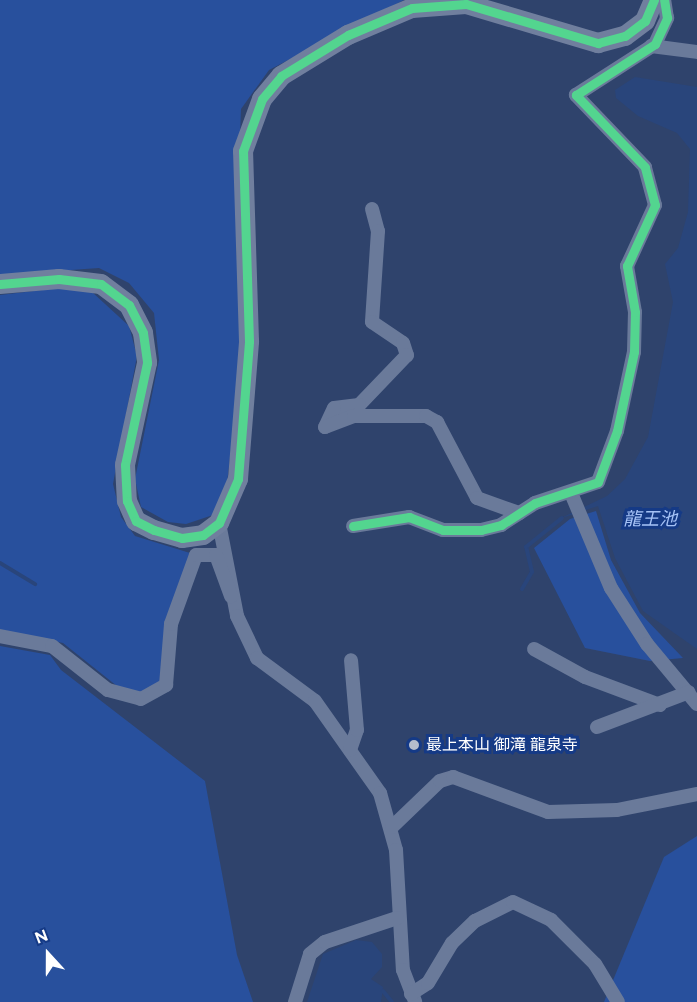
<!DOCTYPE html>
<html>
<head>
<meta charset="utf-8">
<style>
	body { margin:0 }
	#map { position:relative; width:697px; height:1002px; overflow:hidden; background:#2f436c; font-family:Figtree,"Noto Sans JP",sans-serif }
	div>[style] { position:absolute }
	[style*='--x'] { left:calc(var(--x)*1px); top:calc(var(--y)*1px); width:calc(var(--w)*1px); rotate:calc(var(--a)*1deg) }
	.green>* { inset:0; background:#28509d }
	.water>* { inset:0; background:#29457b }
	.stream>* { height:4px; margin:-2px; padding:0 2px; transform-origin:2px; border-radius:2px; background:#29457b }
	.street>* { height:14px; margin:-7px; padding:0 7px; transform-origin:7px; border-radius:7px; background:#6a7a9a }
	.secondary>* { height:20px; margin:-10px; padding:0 10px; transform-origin:10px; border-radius:10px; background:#707f9e }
	.cycleway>* { height:9px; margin:-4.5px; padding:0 4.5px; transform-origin:4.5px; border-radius:4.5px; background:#53d58f }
	.dots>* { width:16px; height:16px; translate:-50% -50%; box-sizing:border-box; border:3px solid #153a86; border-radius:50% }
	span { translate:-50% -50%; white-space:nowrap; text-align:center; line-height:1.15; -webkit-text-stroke:6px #153a86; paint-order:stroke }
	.poi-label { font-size:16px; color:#fff }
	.left { translate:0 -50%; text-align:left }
	.water-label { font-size:18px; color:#a5c2f6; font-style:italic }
	.north { position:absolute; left:18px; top:924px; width:60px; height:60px; -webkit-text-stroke:4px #153a86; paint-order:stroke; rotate:339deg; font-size:16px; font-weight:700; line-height:24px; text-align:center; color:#fff }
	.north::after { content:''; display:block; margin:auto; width:21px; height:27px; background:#fff; clip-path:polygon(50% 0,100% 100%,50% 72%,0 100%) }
</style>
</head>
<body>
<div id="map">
	<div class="green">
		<i style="clip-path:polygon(0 0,404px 0,269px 70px,241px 109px,236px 243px,243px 345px,226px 492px,213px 515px,186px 524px,168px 522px,141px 507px,135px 479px,159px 360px,154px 313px,129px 283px,99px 268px,0 275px)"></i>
		<i style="clip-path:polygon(60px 288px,92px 292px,129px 326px,137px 356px,113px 484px,121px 517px,135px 536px,190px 553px,162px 680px,138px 695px,122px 690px,63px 643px,0 630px,0 295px)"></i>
		<i style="clip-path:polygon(596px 511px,611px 560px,640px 613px,683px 658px,650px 661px,585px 648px,534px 548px,570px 519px)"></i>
		<i style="clip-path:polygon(0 646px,50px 655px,61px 670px,205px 781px,237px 955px,253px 1002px,0 1002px)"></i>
		<i style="clip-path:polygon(697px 836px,697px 1002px,604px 1002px,664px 857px)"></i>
	</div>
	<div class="water">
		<i style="clip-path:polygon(635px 77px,697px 87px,697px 649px,643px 611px,615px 558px,598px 506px,559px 519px,607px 496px,625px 479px,648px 437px,673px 302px,665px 264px,678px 248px,688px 212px,690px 149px,677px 133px,638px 116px,616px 98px,615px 90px)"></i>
		<i style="clip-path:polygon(356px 940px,372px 942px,382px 954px,382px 967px,371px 979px,383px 987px,381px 1002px,307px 1002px,323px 954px)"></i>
	</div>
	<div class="stream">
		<i style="--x:0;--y:563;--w:41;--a:31"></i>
		<i style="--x:522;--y:589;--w:20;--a:-60"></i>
		<i style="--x:532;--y:572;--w:26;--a:-103"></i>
		<i style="--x:526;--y:547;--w:46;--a:-38.9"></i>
		<i style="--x:383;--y:991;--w:14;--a:51"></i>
	</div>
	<div class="street">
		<i style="--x:651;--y:46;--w:46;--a:7.4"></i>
		<i style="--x:372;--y:209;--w:23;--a:75"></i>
		<i style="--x:378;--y:231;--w:91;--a:93.8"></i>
		<i style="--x:372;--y:322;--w:37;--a:34"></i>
		<i style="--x:403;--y:343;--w:13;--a:72"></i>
		<i style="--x:407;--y:355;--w:69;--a:133.8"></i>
		<i style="--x:359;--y:405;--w:25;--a:173"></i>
		<i style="--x:334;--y:408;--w:21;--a:115"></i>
		<i style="--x:325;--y:427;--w:31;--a:-21"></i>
		<i style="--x:354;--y:416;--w:72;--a:0"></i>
		<i style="--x:426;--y:416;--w:13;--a:29"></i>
		<i style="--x:437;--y:422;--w:86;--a:62.2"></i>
		<i style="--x:477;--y:498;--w:45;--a:19.7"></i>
		<i style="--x:571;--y:493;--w:103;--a:67.2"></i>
		<i style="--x:611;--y:588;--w:67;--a:57.3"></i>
		<i style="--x:647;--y:644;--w:78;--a:50.2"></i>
		<i style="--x:219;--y:523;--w:95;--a:79"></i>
		<i style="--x:237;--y:616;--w:47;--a:64.5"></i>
		<i style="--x:257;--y:658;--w:72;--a:36.6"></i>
		<i style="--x:315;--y:701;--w:113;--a:54.8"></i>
		<i style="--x:380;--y:793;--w:59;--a:74.3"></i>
		<i style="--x:396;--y:850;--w:120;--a:86.7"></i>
		<i style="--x:403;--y:970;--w:34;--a:69"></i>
		<i style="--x:353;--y:526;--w:57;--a:-9.1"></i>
		<i style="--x:409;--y:517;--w:36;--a:21"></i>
		<i style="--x:443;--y:530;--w:38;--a:0"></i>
		<i style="--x:481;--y:530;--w:21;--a:-14"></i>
		<i style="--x:501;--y:525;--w:40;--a:-32.9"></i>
		<i style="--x:535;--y:503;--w:66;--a:-18.4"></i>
		<i style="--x:598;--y:482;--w:54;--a:-69.6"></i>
		<i style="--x:617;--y:431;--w:81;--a:-77.9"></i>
		<i style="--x:634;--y:352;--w:40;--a:-88.6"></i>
		<i style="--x:635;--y:312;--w:47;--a:-99.9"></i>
		<i style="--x:627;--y:266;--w:67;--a:-65.3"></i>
		<i style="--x:655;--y:205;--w:39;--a:-105"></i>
		<i style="--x:645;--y:167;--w:100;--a:-133.8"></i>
		<i style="--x:576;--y:95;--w:94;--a:-32.8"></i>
		<i style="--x:655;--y:44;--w:29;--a:-65"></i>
		<i style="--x:667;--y:18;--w:18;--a:-99"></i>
		<i style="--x:0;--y:636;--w:53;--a:10.9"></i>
		<i style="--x:52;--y:646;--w:71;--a:38.2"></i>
		<i style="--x:108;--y:690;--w:34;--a:15"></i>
		<i style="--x:141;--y:699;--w:29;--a:-29"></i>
		<i style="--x:166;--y:685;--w:61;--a:-85.3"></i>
		<i style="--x:171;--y:624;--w:73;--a:-70.1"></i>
		<i style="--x:196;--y:555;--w:20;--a:0"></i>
		<i style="--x:216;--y:555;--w:44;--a:69.9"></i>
		<i style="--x:534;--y:649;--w:58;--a:28.8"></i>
		<i style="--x:585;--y:677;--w:80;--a:20.5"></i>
		<i style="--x:597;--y:727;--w:98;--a:-20.8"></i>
		<i style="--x:350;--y:750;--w:21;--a:-71"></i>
		<i style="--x:357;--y:730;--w:70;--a:-94.9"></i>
		<i style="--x:392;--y:827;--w:66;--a:-43.8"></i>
		<i style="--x:440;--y:781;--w:14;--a:-17"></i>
		<i style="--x:453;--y:777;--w:101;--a:20.2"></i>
		<i style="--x:548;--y:812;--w:69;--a:-1.7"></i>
		<i style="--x:617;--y:810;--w:82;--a:-11.3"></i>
		<i style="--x:411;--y:994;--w:20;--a:-33"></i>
		<i style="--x:428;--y:983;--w:47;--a:-59"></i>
		<i style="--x:452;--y:943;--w:32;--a:-44"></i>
		<i style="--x:475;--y:921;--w:42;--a:-26.6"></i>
		<i style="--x:513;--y:902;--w:42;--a:25.3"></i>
		<i style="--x:551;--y:920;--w:62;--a:45"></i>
		<i style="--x:595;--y:964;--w:44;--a:58.8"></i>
		<i style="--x:295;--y:1002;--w:50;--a:-72.6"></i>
		<i style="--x:310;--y:954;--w:19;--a:-39"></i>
		<i style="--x:325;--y:942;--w:76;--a:-18.4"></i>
	</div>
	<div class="secondary">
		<i style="--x:0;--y:284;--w:59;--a:-4.8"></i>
		<i style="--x:59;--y:279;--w:42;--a:6.8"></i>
		<i style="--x:101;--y:284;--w:35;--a:37"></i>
		<i style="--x:129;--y:305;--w:31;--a:63"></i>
		<i style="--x:143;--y:333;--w:30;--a:82"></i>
		<i style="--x:147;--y:363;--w:104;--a:102.2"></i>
		<i style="--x:125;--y:465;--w:36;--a:87"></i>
		<i style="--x:127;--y:501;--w:22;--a:66"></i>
		<i style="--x:136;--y:521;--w:20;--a:27"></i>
		<i style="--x:154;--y:530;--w:29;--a:16"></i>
		<i style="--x:182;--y:538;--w:21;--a:-8"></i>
		<i style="--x:203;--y:535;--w:20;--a:-37"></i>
		<i style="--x:219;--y:523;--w:48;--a:-66.6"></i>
		<i style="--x:238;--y:479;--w:138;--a:-85.4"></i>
		<i style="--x:249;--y:341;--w:190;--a:-91.8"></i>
		<i style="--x:243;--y:151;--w:55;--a:-69.9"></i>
		<i style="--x:262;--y:99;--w:30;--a:-50"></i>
		<i style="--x:281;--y:76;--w:79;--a:-31.5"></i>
		<i style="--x:348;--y:35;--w:69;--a:-22.9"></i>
		<i style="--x:412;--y:8;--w:54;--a:-4.2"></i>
		<i style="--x:466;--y:4;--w:138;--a:16.5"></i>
		<i style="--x:598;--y:43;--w:28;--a:-15"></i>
		<i style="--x:625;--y:36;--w:25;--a:-37"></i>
		<i style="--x:645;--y:21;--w:23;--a:-67"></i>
	</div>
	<div class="cycleway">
		<i style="--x:0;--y:284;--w:59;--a:-4.8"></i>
		<i style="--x:59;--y:279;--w:42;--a:6.8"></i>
		<i style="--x:101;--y:284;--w:35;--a:37"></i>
		<i style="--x:129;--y:305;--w:31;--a:63"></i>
		<i style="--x:143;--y:333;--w:30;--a:82"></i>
		<i style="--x:147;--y:363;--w:104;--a:102.2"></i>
		<i style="--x:125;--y:465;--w:36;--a:87"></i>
		<i style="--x:127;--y:501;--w:22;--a:66"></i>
		<i style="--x:136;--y:521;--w:20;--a:27"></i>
		<i style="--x:154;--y:530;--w:29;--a:16"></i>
		<i style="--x:182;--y:538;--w:21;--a:-8"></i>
		<i style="--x:203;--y:535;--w:20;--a:-37"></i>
		<i style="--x:219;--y:523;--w:48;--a:-66.6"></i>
		<i style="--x:238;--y:479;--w:138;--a:-85.4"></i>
		<i style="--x:249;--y:341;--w:190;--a:-91.8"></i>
		<i style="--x:243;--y:151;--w:55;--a:-69.9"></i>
		<i style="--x:262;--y:99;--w:30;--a:-50"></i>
		<i style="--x:281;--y:76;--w:79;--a:-31.5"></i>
		<i style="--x:348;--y:35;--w:69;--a:-22.9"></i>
		<i style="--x:412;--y:8;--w:54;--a:-4.2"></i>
		<i style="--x:466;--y:4;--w:138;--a:16.5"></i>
		<i style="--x:598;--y:43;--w:28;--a:-15"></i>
		<i style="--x:625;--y:36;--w:25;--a:-37"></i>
		<i style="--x:645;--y:21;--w:23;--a:-67"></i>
		<i style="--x:353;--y:526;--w:57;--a:-9.1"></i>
		<i style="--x:409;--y:517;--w:36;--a:21"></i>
		<i style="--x:443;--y:530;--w:38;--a:0"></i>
		<i style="--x:481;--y:530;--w:21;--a:-14"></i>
		<i style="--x:501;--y:525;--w:40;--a:-32.9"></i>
		<i style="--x:535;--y:503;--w:66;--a:-18.4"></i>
		<i style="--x:598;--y:482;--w:54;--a:-69.6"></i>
		<i style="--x:617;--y:431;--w:81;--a:-77.9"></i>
		<i style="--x:634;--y:352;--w:40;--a:-88.6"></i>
		<i style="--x:635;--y:312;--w:47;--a:-99.9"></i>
		<i style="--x:627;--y:266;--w:67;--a:-65.3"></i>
		<i style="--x:655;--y:205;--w:39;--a:-105"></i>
		<i style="--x:645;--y:167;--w:100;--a:-133.8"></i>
		<i style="--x:576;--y:95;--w:94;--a:-32.8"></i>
		<i style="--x:655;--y:44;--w:29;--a:-65"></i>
		<i style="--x:667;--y:18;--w:18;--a:-99"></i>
	</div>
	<div class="dots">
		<i style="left:414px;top:745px;background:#b6bdcc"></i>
	</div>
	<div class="poi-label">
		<span class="left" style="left:426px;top:745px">最上本山 御滝 龍泉寺</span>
	</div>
	<div class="water-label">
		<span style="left:650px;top:519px">龍王池</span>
	</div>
	<div class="north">N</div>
</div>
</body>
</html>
